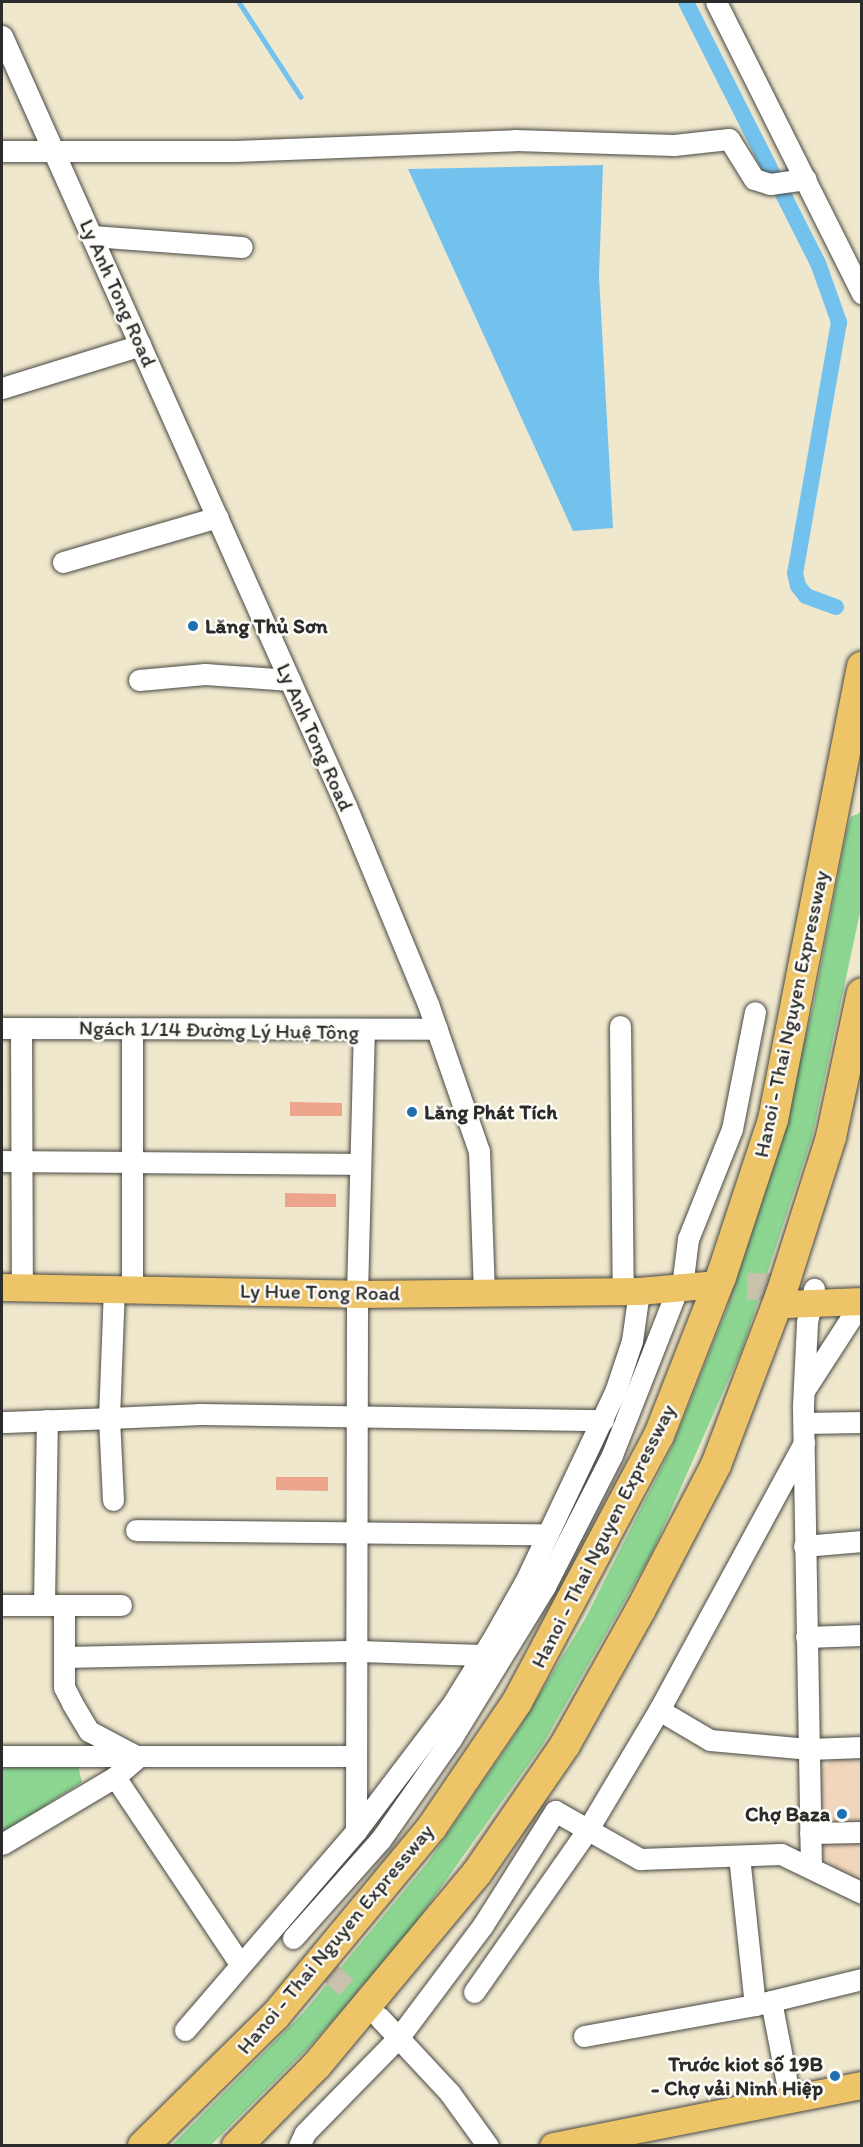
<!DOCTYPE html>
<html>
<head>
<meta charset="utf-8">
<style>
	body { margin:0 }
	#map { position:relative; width:863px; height:2147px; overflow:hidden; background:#efe8cd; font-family:Itim,sans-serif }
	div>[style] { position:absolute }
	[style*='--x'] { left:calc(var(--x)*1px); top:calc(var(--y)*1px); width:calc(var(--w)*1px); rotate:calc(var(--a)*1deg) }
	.built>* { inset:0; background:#efd6bc }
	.green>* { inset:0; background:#8cd692 }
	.water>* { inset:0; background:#73c2ee }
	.stream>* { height:4.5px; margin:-2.25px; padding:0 2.25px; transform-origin:2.25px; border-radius:2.25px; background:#73c2ee }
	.canal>* { height:16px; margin:-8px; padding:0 8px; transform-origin:8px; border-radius:8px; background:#73c2ee }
	.building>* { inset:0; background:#eca48c }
	.minor-tunnel>* { height:21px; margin-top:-10.5px; transform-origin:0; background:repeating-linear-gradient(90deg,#c8c2ad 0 21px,transparent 0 31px) }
	.major-tunnel>* { height:27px; margin-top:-13.5px; transform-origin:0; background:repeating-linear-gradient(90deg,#c8c2ad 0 27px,transparent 0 41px) }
	.roads { filter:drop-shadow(0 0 2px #484743) drop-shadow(0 0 2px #484743) }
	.minor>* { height:21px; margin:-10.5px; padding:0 10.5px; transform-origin:10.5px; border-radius:10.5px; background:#fff }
	.major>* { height:27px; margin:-13.5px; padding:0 13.5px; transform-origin:13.5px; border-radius:13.5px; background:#eec469 }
	.highway>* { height:30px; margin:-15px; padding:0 15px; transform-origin:15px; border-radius:15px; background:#eec469 }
	.dots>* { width:16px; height:16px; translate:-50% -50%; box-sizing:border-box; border:3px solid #fdfcf7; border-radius:50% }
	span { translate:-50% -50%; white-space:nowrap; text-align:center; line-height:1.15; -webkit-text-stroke:5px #fdfcf7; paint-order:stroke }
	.street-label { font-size:21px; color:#2b2b2b }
	.poi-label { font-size:21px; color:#2b2b2b; font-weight:700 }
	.left { translate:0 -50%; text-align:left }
	.right { translate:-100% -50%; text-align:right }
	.frame { position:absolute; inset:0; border:3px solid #2b2b2b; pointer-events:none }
</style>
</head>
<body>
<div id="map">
	<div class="built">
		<i style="clip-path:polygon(836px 1757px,861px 1757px,861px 1882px,836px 1870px,823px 1857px,820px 1771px)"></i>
	</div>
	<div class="green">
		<i style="clip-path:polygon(861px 812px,861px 908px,812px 1137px,743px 1347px,652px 1553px,543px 1744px,402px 1942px,312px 2044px,211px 2145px,171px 2146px,303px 2013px,428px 1862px,515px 1735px,585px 1619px,672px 1447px,726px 1311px,774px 1165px,813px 1007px,847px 829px,851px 817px)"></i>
		<i style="clip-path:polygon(2px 1762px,78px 1766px,82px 1782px,2px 1833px)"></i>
	</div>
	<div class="water">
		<i style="clip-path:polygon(603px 165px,599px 276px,613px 528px,573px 531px,408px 169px)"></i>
	</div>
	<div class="stream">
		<i style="--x:239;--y:2;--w:113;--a:56.9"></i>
	</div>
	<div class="canal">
		<i style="--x:686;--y:2;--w:292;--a:63.2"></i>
		<i style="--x:818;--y:263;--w:63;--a:70.4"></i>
		<i style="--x:839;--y:322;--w:255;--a:99.9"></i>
		<i style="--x:795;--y:573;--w:13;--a:77"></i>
		<i style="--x:798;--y:586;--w:13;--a:51"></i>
		<i style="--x:806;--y:596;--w:32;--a:20"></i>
	</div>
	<div class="building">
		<i style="clip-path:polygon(290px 1102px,342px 1103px,342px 1116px,290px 1116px)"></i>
		<i style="clip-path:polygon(285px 1193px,336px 1194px,336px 1207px,285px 1207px)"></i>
		<i style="clip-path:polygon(276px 1477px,328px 1477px,328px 1491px,276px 1490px)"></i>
	</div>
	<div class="minor-tunnel">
		<i style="--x:308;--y:1952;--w:92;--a:42.4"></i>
	</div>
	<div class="major-tunnel">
		<i style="--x:706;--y:1285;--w:86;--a:1.3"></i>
	</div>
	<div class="roads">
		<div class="minor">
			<i style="--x:716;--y:2;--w:326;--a:63.4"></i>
			<i style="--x:2;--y:36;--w:843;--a:65.93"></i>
			<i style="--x:346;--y:806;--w:214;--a:67.5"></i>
			<i style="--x:428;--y:1004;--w:156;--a:70.9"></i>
			<i style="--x:479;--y:1151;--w:141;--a:88"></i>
			<i style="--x:2;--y:151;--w:233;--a:0"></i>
			<i style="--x:235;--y:151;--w:280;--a:-2.2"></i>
			<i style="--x:515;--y:140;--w:159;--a:1.8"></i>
			<i style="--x:674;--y:145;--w:55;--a:-6.2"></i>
			<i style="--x:729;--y:139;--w:47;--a:58"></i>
			<i style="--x:754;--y:179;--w:17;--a:17"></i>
			<i style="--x:770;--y:184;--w:36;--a:-8"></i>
			<i style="--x:92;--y:236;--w:150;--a:4.2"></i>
			<i style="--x:2;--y:388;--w:145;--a:-17.2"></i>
			<i style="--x:63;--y:562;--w:161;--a:-16.2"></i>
			<i style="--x:139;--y:680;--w:66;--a:-5.2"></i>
			<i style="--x:205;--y:674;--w:85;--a:4"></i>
			<i style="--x:620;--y:1026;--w:265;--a:89.4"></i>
			<i style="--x:2;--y:1028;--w:435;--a:0.1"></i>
			<i style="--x:21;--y:1028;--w:259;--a:89.8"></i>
			<i style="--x:2;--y:1161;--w:130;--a:0.4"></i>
			<i style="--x:132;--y:1162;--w:133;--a:-90"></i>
			<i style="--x:682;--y:1287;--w:48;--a:-82.9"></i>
			<i style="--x:688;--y:1239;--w:118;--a:-68.2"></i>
			<i style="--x:732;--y:1129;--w:119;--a:-78.9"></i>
			<i style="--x:132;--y:1288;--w:126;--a:-90"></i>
			<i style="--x:132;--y:1162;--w:228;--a:0.5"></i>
			<i style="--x:805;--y:1389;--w:105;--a:-57.1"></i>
			<i style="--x:2;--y:1422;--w:107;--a:-2.1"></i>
			<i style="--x:109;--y:1418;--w:129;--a:-87.8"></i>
			<i style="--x:804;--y:1423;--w:58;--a:-1"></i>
			<i style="--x:113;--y:1500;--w:82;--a:-92.8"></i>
			<i style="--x:109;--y:1418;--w:92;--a:-2.5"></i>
			<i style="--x:201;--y:1414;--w:402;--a:0.9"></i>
			<i style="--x:136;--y:1530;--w:411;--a:0.6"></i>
			<i style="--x:804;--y:1546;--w:58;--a:-4.9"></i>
			<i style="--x:2;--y:1605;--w:119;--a:0"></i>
			<i style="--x:44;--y:1605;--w:185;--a:-89.1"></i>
			<i style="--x:64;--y:1605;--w:82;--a:90"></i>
			<i style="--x:64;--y:1687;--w:18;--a:63"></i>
			<i style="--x:72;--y:1703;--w:33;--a:59"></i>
			<i style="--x:89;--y:1731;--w:55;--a:28"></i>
			<i style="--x:138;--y:1757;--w:30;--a:139"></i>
			<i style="--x:115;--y:1777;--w:226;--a:56.2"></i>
			<i style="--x:806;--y:1637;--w:56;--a:-2"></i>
			<i style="--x:64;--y:1657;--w:295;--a:-1.2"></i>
			<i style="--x:359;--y:1651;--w:122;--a:1.9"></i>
			<i style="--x:659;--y:1710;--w:59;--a:30.5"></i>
			<i style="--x:710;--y:1740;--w:98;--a:5.2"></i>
			<i style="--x:808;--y:1749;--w:54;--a:-2.1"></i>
			<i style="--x:2;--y:1756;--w:354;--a:0"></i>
			<i style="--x:356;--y:1831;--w:537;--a:-89.89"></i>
			<i style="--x:357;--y:1294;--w:263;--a:-88.5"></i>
			<i style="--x:810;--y:1833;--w:52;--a:-1.1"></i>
			<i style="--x:2;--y:1844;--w:131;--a:-30.7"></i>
			<i style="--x:739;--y:1856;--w:150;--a:83.9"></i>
			<i style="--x:811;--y:1868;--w:463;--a:-91"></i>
			<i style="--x:803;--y:1405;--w:83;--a:-87.2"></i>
			<i style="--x:807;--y:1322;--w:34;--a:-78"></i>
			<i style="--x:293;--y:1938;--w:132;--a:-48.4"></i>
			<i style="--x:381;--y:1839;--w:122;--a:-55"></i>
			<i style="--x:451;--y:1739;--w:180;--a:-58.4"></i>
			<i style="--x:545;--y:1586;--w:147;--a:-62.9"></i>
			<i style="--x:612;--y:1455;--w:169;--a:-68.5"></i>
			<i style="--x:474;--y:1992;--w:199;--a:-55"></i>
			<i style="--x:588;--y:1829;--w:139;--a:-59.2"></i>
			<i style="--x:659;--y:1710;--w:304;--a:-61.5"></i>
			<i style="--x:771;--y:2001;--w:100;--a:79"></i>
			<i style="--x:379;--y:2017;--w:103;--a:47"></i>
			<i style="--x:449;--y:2092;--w:67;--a:54.2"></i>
			<i style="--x:185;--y:2030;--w:262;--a:-49.3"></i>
			<i style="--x:356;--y:1831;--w:161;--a:-52.8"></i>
			<i style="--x:453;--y:1703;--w:80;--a:-58.3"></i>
			<i style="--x:495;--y:1635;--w:63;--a:-60.6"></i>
			<i style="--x:526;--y:1580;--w:208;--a:-64.7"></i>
			<i style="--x:615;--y:1392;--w:54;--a:-71.6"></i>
			<i style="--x:632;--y:1341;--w:50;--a:-82"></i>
			<i style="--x:584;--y:2036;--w:174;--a:-10.3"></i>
			<i style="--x:755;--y:2005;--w:110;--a:-13.7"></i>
			<i style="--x:299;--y:2146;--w:14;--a:-65"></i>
			<i style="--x:305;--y:2133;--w:134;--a:-45.6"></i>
			<i style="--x:399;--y:2037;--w:140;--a:-53.1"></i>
			<i style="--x:483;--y:1925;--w:135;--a:-57.7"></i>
			<i style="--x:555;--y:1811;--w:98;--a:29.5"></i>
			<i style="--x:640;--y:1859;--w:141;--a:-2"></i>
			<i style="--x:781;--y:1854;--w:90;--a:25.7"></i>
		</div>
		<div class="major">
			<i style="--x:2;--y:1287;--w:355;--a:1.1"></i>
			<i style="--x:357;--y:1294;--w:282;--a:-0.6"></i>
			<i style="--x:639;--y:1291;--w:67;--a:-5.1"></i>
			<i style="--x:787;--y:1304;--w:75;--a:-2.3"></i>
			<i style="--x:553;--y:2146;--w:315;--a:-11.2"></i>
		</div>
		<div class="highway">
			<i style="--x:143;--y:2146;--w:187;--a:-44.6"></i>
			<i style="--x:276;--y:2015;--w:244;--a:-50.3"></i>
			<i style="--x:432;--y:1827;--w:151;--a:-55.8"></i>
			<i style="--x:517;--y:1702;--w:302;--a:-62"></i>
			<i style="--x:659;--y:1435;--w:170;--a:-68.6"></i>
			<i style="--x:721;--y:1277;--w:165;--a:-71.7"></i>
			<i style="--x:773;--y:1120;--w:462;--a:-78.9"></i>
			<i style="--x:237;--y:2146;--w:112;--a:-45.4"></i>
			<i style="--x:316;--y:2066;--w:251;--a:-50.2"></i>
			<i style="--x:477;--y:1873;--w:155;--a:-55.5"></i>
			<i style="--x:565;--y:1745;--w:154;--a:-60.8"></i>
			<i style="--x:640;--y:1611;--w:165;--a:-62.5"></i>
			<i style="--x:716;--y:1465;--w:183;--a:-69.2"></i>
			<i style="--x:781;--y:1294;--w:165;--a:-72.3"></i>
			<i style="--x:831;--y:1137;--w:147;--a:-77.9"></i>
		</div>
	</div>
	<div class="dots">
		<i style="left:193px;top:626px;background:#1f6fb2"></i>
		<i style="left:412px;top:1112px;background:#1f6fb2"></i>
		<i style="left:842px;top:1814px;background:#1f6fb2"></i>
		<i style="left:835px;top:2076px;background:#1f6fb2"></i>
	</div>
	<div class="street-label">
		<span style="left:118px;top:293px;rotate:66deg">Ly Anh Tong Road</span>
		<span style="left:315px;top:737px;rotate:66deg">Ly Anh Tong Road</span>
		<span style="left:791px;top:1014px;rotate:-78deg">Hanoi - Thai Nguyen Expressway</span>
		<span style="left:219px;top:1030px;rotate:1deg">Ngách 1/14 Đường Lý Huệ Tông</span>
		<span style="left:320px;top:1292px;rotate:1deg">Ly Hue Tong Road</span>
		<span style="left:603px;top:1536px;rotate:-63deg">Hanoi - Thai Nguyen Expressway</span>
		<span style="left:335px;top:1939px;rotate:-50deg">Hanoi - Thai Nguyen Expressway</span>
	</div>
	<div class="poi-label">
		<span class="left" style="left:205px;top:626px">Lăng Thủ Sơn</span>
		<span class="left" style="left:424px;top:1112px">Lăng Phát Tích</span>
		<span class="right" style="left:830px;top:1814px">Chợ Baza</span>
		<span class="right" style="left:823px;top:2076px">Trước kiot số 19B<br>- Chợ vải Ninh Hiệp</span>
	</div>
	<div class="frame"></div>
</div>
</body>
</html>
